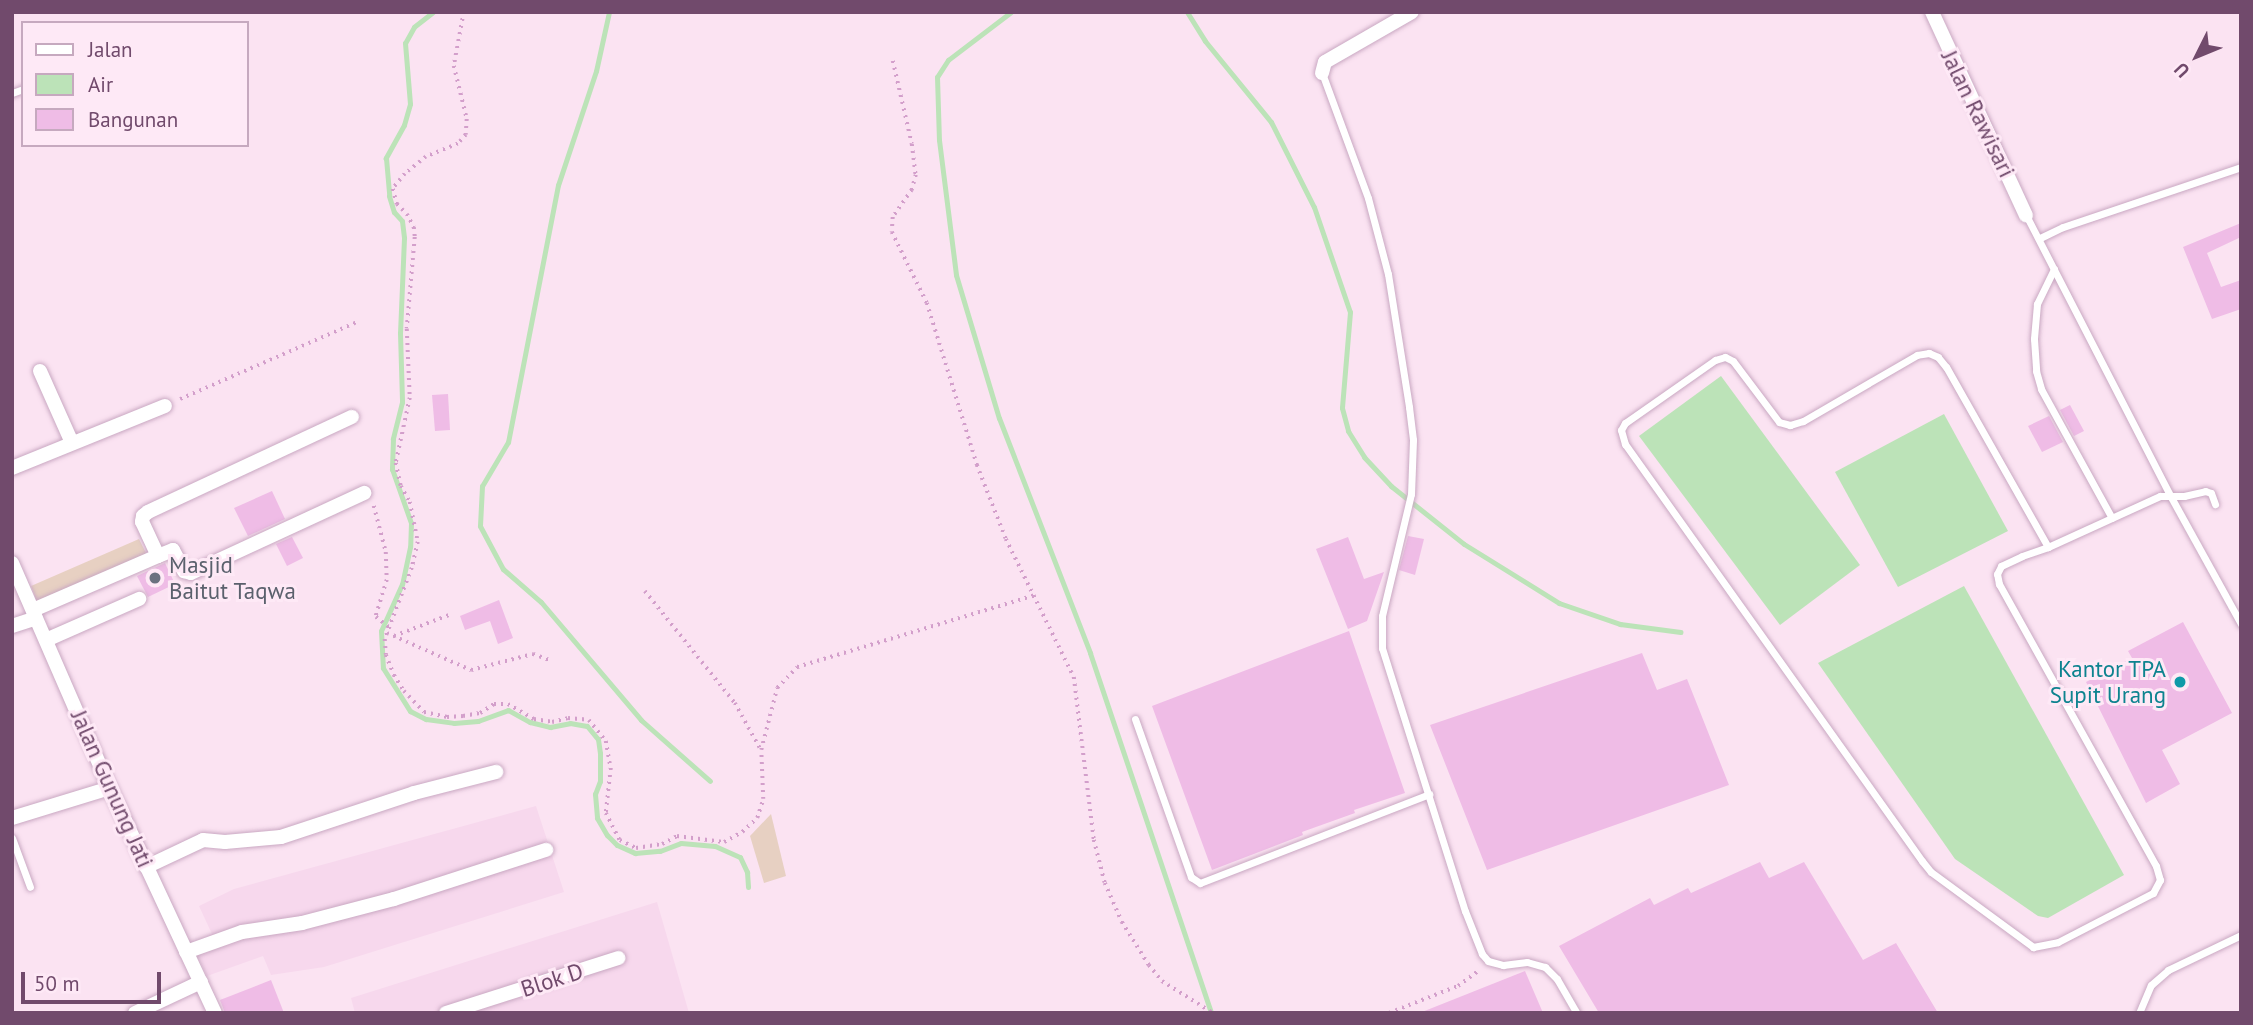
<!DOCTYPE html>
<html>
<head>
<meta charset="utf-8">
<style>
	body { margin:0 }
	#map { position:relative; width:2253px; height:1025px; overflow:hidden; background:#fbe3f2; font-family:"PT Sans",sans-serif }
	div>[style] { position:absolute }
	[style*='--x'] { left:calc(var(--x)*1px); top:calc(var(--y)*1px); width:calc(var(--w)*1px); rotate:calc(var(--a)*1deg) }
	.residential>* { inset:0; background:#f7d8ed }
	.green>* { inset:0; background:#e7d0c2 }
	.water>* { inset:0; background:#bce3b8 }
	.stream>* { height:5px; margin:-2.5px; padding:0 2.5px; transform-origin:2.5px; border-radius:2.5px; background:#bce3b8 }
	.building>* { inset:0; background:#efbce6 }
	.path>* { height:3.5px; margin-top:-1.75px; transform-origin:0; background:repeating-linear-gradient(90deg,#d39fcb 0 2px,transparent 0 7px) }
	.roads { filter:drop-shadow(0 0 2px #c9a8c2) drop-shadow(0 0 2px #c9a8c2) }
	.lane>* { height:7px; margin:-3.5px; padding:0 3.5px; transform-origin:3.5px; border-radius:3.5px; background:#fff }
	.street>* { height:14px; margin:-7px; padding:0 7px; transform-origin:7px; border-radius:7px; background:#fff }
	.dots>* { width:19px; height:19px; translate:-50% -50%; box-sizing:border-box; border:4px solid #fee9f6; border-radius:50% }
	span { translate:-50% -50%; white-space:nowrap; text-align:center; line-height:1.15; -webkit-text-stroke:6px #fee9f6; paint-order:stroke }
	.street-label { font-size:23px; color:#714a6c }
	.worship-label { font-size:23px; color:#5b616d }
	.left { translate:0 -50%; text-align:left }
	.culture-label { font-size:23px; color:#0d838f }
	.right { translate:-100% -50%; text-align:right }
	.frame { position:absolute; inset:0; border:14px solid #714a6c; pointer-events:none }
	.legend { position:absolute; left:21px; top:21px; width:228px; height:126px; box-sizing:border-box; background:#fee9f6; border:2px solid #c6a9bf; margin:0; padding:9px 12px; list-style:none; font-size:21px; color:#714a6c }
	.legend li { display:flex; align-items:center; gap:14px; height:35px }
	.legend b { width:35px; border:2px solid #c6a9bf }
	.north { position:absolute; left:2162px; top:21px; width:70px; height:70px; -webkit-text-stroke:5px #fee9f6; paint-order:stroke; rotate:227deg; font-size:19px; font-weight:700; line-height:28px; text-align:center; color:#714a6c }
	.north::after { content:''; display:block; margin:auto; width:24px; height:32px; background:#714a6c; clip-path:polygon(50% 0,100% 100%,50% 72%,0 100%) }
	.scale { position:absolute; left:21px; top:972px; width:140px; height:32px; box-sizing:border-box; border:4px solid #714a6c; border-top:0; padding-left:9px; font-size:21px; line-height:24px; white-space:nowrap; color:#714a6c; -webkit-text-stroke:5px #fee9f6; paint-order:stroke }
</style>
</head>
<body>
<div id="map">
	<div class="residential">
		<i style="clip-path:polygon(536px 806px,564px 892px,324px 967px,271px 975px,263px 956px,207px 976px,192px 944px,212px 934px,199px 906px,234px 889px)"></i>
		<i style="clip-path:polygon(657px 902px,689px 1013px,355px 1013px,351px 998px)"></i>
	</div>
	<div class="green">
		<i style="clip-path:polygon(139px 539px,146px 553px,144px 557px,37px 602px,31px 586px)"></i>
		<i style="clip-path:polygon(771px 814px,786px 876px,764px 883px,750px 836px)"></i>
	</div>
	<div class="water">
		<i style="clip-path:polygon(1721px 376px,1860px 565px,1780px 625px,1639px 436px)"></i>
		<i style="clip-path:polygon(1944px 414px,2008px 531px,1898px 587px,1835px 472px)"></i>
		<i style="clip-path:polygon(1964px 586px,2124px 875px,2048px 918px,2038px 916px,1955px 859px,1818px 663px)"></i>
	</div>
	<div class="stream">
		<i style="--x:433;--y:12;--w:24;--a:142"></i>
		<i style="--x:414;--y:27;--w:18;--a:119"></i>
		<i style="--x:405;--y:43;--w:61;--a:85.3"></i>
		<i style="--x:410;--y:104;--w:22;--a:106"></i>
		<i style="--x:404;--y:125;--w:38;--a:119"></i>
		<i style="--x:386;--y:158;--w:38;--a:85"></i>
		<i style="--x:389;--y:196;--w:17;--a:73"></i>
		<i style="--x:394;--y:212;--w:12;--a:48"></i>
		<i style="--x:402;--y:221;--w:17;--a:83"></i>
		<i style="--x:404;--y:238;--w:95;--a:92.4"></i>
		<i style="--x:400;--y:333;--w:69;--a:88.3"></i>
		<i style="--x:402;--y:402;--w:38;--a:104"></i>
		<i style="--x:393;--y:439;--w:30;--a:92"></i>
		<i style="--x:392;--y:469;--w:57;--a:70.6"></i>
		<i style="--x:411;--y:523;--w:24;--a:92"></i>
		<i style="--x:410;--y:547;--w:38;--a:102"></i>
		<i style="--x:402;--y:584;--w:51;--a:114.1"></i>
		<i style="--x:381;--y:631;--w:37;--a:87"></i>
		<i style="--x:383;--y:668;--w:51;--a:57.9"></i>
		<i style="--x:410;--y:711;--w:18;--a:27"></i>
		<i style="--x:426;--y:719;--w:28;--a:8"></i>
		<i style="--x:454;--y:723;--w:24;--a:-5"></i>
		<i style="--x:478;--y:721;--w:32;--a:-20"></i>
		<i style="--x:508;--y:710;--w:25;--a:29"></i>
		<i style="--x:530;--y:722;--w:21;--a:14"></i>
		<i style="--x:550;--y:727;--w:20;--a:-11"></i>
		<i style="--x:570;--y:723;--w:17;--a:10"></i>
		<i style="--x:587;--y:726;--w:17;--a:50"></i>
		<i style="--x:598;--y:739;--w:14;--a:82"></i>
		<i style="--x:600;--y:753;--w:28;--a:90"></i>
		<i style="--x:600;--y:781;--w:14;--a:111"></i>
		<i style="--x:595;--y:794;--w:24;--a:85"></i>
		<i style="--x:597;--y:818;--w:20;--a:60"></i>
		<i style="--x:607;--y:835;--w:14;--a:45"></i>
		<i style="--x:617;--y:845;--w:20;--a:24"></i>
		<i style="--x:635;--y:853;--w:25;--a:-5"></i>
		<i style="--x:660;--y:851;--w:22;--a:-21"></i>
		<i style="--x:681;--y:843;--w:34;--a:5"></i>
		<i style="--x:715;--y:846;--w:27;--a:24"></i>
		<i style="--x:740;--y:857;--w:17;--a:65"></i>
		<i style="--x:747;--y:872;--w:15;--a:86"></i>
		<i style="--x:609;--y:12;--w:60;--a:102.4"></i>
		<i style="--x:596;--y:71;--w:120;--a:108.4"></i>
		<i style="--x:558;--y:185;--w:262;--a:101"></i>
		<i style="--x:508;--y:442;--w:51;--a:120.6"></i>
		<i style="--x:482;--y:486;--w:40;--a:92.9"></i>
		<i style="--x:480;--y:526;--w:49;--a:61.9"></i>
		<i style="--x:503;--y:569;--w:50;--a:41"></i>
		<i style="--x:541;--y:602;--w:155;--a:49.7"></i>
		<i style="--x:641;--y:720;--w:92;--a:41.5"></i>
		<i style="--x:1011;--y:12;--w:79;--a:142.7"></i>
		<i style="--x:948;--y:60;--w:20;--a:123"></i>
		<i style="--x:937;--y:77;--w:63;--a:88.2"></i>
		<i style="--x:939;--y:140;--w:136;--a:82.8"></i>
		<i style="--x:956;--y:275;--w:149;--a:73.3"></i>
		<i style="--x:999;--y:418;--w:252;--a:68.8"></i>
		<i style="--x:1090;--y:653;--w:380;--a:71.4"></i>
		<i style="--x:1187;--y:12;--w:34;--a:58"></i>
		<i style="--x:1205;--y:41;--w:104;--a:50.8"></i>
		<i style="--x:1271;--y:122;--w:95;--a:63.2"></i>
		<i style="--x:1314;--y:207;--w:111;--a:71.1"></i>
		<i style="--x:1350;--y:312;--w:96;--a:94.8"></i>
		<i style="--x:1342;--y:408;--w:24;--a:75"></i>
		<i style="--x:1348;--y:431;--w:31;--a:58"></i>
		<i style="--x:1364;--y:457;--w:40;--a:47"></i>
		<i style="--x:1391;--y:486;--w:93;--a:38.5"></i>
		<i style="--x:1464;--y:544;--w:112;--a:31.8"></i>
		<i style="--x:1559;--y:603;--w:65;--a:19"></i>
		<i style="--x:1620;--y:624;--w:61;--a:7.6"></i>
	</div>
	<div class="building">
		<i style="clip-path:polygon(2241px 223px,2241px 237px,2207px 253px,2221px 287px,2241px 280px,2241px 309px,2212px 319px,2183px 247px)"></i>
		<i style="clip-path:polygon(448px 394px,450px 430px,435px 431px,432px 395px)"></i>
		<i style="clip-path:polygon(2070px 405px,2084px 431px,2074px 436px,2060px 410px)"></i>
		<i style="clip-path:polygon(2049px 416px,2063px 442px,2042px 452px,2028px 426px)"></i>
		<i style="clip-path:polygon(272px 491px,285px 519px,248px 536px,234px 508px)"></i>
		<i style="clip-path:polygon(1408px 536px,1424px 539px,1415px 575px,1399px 570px)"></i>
		<i style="clip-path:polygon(292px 537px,303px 558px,287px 566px,276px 544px)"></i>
		<i style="clip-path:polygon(1348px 537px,1364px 579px,1384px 572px,1367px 621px,1348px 629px,1316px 549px)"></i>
		<i style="clip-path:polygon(165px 563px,175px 584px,148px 597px,137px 576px)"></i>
		<i style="clip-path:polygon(499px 600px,513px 638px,498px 644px,490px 621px,465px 630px,460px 616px)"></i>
		<i style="clip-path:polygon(2183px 622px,2232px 713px,2162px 750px,2180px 784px,2146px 803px,2086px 682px,2132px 658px,2128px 651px)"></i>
		<i style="clip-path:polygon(1349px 631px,1405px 793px,1354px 810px,1355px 813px,1302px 832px,1303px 835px,1212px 870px,1152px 706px)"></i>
		<i style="clip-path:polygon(1642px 653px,1657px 690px,1687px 679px,1729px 785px,1487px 870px,1430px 725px)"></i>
		<i style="clip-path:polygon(1760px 862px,1769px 878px,1804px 862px,1863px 960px,1896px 943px,1938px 1013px,1599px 1013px,1559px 946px,1650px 898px,1654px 905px,1688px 888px,1691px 893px)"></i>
		<i style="clip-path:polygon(1525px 971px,1543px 1013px,1422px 1013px,1422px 1012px)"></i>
		<i style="clip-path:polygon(271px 980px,284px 1013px,225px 1013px,220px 1000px)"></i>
	</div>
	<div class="path">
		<i style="--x:464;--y:12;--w:55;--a:100.5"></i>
		<i style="--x:454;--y:66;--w:55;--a:76.2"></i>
		<i style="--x:467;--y:119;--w:16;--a:94"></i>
		<i style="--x:466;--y:135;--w:12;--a:132"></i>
		<i style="--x:458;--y:144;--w:35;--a:158"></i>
		<i style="--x:426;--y:157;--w:27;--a:141"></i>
		<i style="--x:405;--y:174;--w:19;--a:129"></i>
		<i style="--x:393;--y:189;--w:16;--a:75"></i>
		<i style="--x:397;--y:204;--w:14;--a:45"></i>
		<i style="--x:407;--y:214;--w:15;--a:62"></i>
		<i style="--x:414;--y:227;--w:10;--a:84"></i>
		<i style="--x:415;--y:237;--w:92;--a:95"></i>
		<i style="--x:407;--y:329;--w:69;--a:87.5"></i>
		<i style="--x:410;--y:398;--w:66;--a:102.2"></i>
		<i style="--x:396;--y:463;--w:24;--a:78"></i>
		<i style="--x:401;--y:486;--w:18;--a:61"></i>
		<i style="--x:410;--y:502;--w:41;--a:78.7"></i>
		<i style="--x:418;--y:542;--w:27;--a:103"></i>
		<i style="--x:412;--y:568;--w:76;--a:110.8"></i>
		<i style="--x:385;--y:639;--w:16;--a:86"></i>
		<i style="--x:386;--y:655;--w:22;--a:68"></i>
		<i style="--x:394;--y:675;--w:19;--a:58"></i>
		<i style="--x:404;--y:691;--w:29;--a:46"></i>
		<i style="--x:424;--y:712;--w:24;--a:12"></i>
		<i style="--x:447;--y:717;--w:16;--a:-4"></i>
		<i style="--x:463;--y:716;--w:17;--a:-10"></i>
		<i style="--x:480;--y:713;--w:17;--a:-33"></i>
		<i style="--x:494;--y:704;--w:14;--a:0"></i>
		<i style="--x:508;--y:704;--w:30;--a:30"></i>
		<i style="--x:534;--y:719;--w:18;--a:9"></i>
		<i style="--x:552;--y:722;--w:16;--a:-14"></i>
		<i style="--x:568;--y:718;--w:21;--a:5"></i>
		<i style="--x:589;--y:720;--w:27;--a:51"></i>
		<i style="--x:606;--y:741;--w:27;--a:80"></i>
		<i style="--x:611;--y:768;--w:45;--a:96.3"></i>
		<i style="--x:606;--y:813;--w:30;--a:63"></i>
		<i style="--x:620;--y:840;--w:18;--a:27"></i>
		<i style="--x:636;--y:848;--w:26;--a:-9"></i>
		<i style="--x:662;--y:844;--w:17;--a:-28"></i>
		<i style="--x:677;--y:836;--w:47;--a:7.3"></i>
		<i style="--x:724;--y:842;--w:21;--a:-29"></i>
		<i style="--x:742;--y:832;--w:21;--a:-43"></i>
		<i style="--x:757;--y:818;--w:20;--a:-72"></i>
		<i style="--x:763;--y:799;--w:49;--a:-92.3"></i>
		<i style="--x:761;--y:750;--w:64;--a:-75.5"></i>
		<i style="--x:777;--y:688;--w:29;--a:-46"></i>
		<i style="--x:797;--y:667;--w:249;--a:-16.8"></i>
		<i style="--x:893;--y:61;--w:85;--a:77.1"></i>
		<i style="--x:912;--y:144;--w:31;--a:83"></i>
		<i style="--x:916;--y:175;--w:16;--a:105"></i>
		<i style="--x:912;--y:190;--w:33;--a:125"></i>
		<i style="--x:893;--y:217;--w:15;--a:94"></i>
		<i style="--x:892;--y:232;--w:79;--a:63.8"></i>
		<i style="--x:927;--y:303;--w:170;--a:72.8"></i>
		<i style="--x:977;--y:465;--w:79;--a:68.6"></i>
		<i style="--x:1006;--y:539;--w:154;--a:63.8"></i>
		<i style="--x:1074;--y:677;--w:164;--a:83"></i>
		<i style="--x:1094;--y:840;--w:44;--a:75.7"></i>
		<i style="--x:1105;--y:883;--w:43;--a:66.4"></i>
		<i style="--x:1122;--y:922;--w:51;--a:57.9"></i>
		<i style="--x:1149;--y:965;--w:21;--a:51"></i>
		<i style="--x:1162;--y:981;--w:60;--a:32.1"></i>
		<i style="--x:180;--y:399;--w:193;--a:-23.5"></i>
		<i style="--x:374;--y:506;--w:48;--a:75.4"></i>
		<i style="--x:386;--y:552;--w:28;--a:88"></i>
		<i style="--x:387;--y:580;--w:39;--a:107"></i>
		<i style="--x:376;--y:617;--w:16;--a:38"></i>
		<i style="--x:645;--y:591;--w:144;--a:51.2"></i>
		<i style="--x:735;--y:703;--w:54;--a:61"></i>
		<i style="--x:387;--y:633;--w:92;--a:23.8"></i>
		<i style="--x:471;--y:670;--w:64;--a:-14.5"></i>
		<i style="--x:533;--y:654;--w:20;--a:20"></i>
		<i style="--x:394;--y:636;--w:62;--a:-20.8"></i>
		<i style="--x:1389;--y:1013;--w:74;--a:-21.4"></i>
		<i style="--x:1458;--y:986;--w:26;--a:-37"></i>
	</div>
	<div class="roads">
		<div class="lane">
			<i style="--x:1322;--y:73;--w:133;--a:69.8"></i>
			<i style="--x:1368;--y:198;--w:79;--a:75.3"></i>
			<i style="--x:1388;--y:274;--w:135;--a:81"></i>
			<i style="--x:1409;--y:407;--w:33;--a:83"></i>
			<i style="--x:1413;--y:440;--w:54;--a:92.1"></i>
			<i style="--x:1411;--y:494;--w:125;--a:103.4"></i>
			<i style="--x:1382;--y:616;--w:32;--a:90"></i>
			<i style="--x:1382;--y:648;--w:276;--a:72.5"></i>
			<i style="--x:1465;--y:911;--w:46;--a:68.4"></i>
			<i style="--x:1482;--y:954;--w:9;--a:49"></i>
			<i style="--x:1488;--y:961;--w:16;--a:15"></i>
			<i style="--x:1503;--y:965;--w:24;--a:-7"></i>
			<i style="--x:1527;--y:962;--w:19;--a:16"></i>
			<i style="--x:1545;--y:967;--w:17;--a:45"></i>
			<i style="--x:1557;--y:979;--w:39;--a:60"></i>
			<i style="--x:12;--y:93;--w:12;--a:-20"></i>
			<i style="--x:2026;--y:215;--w:317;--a:62.8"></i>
			<i style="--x:2171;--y:497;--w:145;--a:61.1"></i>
			<i style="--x:2040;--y:238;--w:25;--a:-26"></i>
			<i style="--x:2063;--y:227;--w:188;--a:-18.6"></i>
			<i style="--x:2054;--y:269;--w:39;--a:116"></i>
			<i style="--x:2037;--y:304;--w:35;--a:95"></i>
			<i style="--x:2034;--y:339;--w:32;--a:86"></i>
			<i style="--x:2036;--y:371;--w:19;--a:74"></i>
			<i style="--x:2041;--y:389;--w:147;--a:61.2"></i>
			<i style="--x:2048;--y:547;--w:207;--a:-119.5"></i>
			<i style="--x:1946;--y:367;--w:13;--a:-129"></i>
			<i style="--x:1938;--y:357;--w:10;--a:-156"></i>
			<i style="--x:1929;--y:353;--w:12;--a:171"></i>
			<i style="--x:1917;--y:355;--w:132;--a:149.9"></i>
			<i style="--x:1803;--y:421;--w:14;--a:163"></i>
			<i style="--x:1790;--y:425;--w:11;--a:-165"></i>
			<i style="--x:1779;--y:422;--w:76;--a:-127"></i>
			<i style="--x:1733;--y:361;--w:9;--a:-153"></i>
			<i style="--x:1725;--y:357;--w:10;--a:163"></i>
			<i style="--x:1715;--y:360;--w:110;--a:145"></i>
			<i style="--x:1625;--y:423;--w:8;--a:120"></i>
			<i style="--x:1621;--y:430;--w:15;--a:74"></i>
			<i style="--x:1625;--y:444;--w:512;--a:54.54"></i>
			<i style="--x:1922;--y:861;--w:14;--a:51"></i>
			<i style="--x:1931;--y:872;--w:127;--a:36.3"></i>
			<i style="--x:2033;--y:947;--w:25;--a:-11"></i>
			<i style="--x:2058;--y:942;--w:107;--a:-27.3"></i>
			<i style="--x:2153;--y:893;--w:15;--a:-62"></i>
			<i style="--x:2160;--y:880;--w:15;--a:-106"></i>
			<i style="--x:2156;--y:866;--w:323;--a:-119.1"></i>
			<i style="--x:1999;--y:584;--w:10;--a:-101"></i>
			<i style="--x:1997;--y:574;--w:9;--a:-63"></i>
			<i style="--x:2001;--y:566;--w:23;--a:-25"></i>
			<i style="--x:2022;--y:556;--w:28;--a:-19"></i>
			<i style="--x:2048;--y:547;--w:123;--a:-24.5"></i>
			<i style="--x:2160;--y:496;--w:24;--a:0"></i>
			<i style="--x:2184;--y:496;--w:22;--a:-13"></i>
			<i style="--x:2205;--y:491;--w:6;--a:18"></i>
			<i style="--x:2211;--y:493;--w:12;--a:70"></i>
			<i style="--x:1135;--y:719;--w:168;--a:70.5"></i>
			<i style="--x:1191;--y:877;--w:11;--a:34"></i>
			<i style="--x:1200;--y:883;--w:246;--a:-21.2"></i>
			<i style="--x:12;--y:838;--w:52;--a:69.8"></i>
			<i style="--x:2139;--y:1013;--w:30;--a:-67"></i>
			<i style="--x:2151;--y:985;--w:23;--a:-41"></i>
			<i style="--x:2168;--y:970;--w:81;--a:-25.6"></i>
		</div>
		<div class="street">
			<i style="--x:1932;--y:12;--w:224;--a:65.2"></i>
			<i style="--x:1322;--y:73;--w:11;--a:-75"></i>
			<i style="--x:1325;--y:62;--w:100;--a:-29.9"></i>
			<i style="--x:40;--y:371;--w:79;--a:66"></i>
			<i style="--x:12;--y:468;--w:165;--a:-22.1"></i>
			<i style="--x:158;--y:556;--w:16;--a:-22"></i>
			<i style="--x:173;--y:550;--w:24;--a:62"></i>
			<i style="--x:184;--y:571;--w:7;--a:16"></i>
			<i style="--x:191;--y:573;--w:191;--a:-24.8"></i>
			<i style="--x:12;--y:563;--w:245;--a:66.5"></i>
			<i style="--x:110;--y:788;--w:248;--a:65"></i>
			<i style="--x:33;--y:610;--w:136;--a:-23.4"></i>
			<i style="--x:158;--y:556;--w:38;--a:-115"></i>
			<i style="--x:142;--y:522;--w:6;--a:-81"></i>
			<i style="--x:143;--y:516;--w:6;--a:-39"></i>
			<i style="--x:148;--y:512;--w:225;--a:-25"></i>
			<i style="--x:12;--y:626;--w:25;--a:-18"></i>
			<i style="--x:46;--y:640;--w:102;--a:-23.8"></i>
			<i style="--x:12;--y:818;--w:102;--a:-17"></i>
			<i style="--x:146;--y:867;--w:63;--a:-25.3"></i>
			<i style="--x:203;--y:840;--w:22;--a:5"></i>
			<i style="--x:225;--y:842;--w:56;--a:-5.1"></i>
			<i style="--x:281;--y:837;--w:140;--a:-18.3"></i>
			<i style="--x:414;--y:793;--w:85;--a:-14.4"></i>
			<i style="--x:186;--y:952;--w:59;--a:-19.7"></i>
			<i style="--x:242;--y:932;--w:61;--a:-8.5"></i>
			<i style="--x:302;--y:923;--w:95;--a:-14.6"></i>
			<i style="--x:394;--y:899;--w:160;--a:-17.9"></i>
			<i style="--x:135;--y:1013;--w:73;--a:-25.2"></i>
			<i style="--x:446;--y:1013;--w:181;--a:-17.7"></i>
		</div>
	</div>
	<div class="dots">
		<i style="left:155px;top:578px;background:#6b7280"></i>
		<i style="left:2180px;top:682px;background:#0f9aa8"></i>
	</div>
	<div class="street-label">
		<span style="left:1978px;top:114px;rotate:64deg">Jalan Rawisari</span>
		<span style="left:112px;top:789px;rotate:66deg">Jalan Gunung Jati</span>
		<span style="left:552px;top:980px;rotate:-18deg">Blok D</span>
	</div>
	<div class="worship-label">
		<span class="left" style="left:169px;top:578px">Masjid<br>Baitut Taqwa</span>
	</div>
	<div class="culture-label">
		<span class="right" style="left:2166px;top:682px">Kantor TPA<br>Supit Urang</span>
	</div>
	<div class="frame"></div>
	<ul class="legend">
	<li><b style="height:9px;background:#fff"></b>Jalan</li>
	<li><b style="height:19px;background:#bce3b8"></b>Air</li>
	<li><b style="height:19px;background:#efbce6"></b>Bangunan</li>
	</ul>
	<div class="north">U</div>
	<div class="scale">50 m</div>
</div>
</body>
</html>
